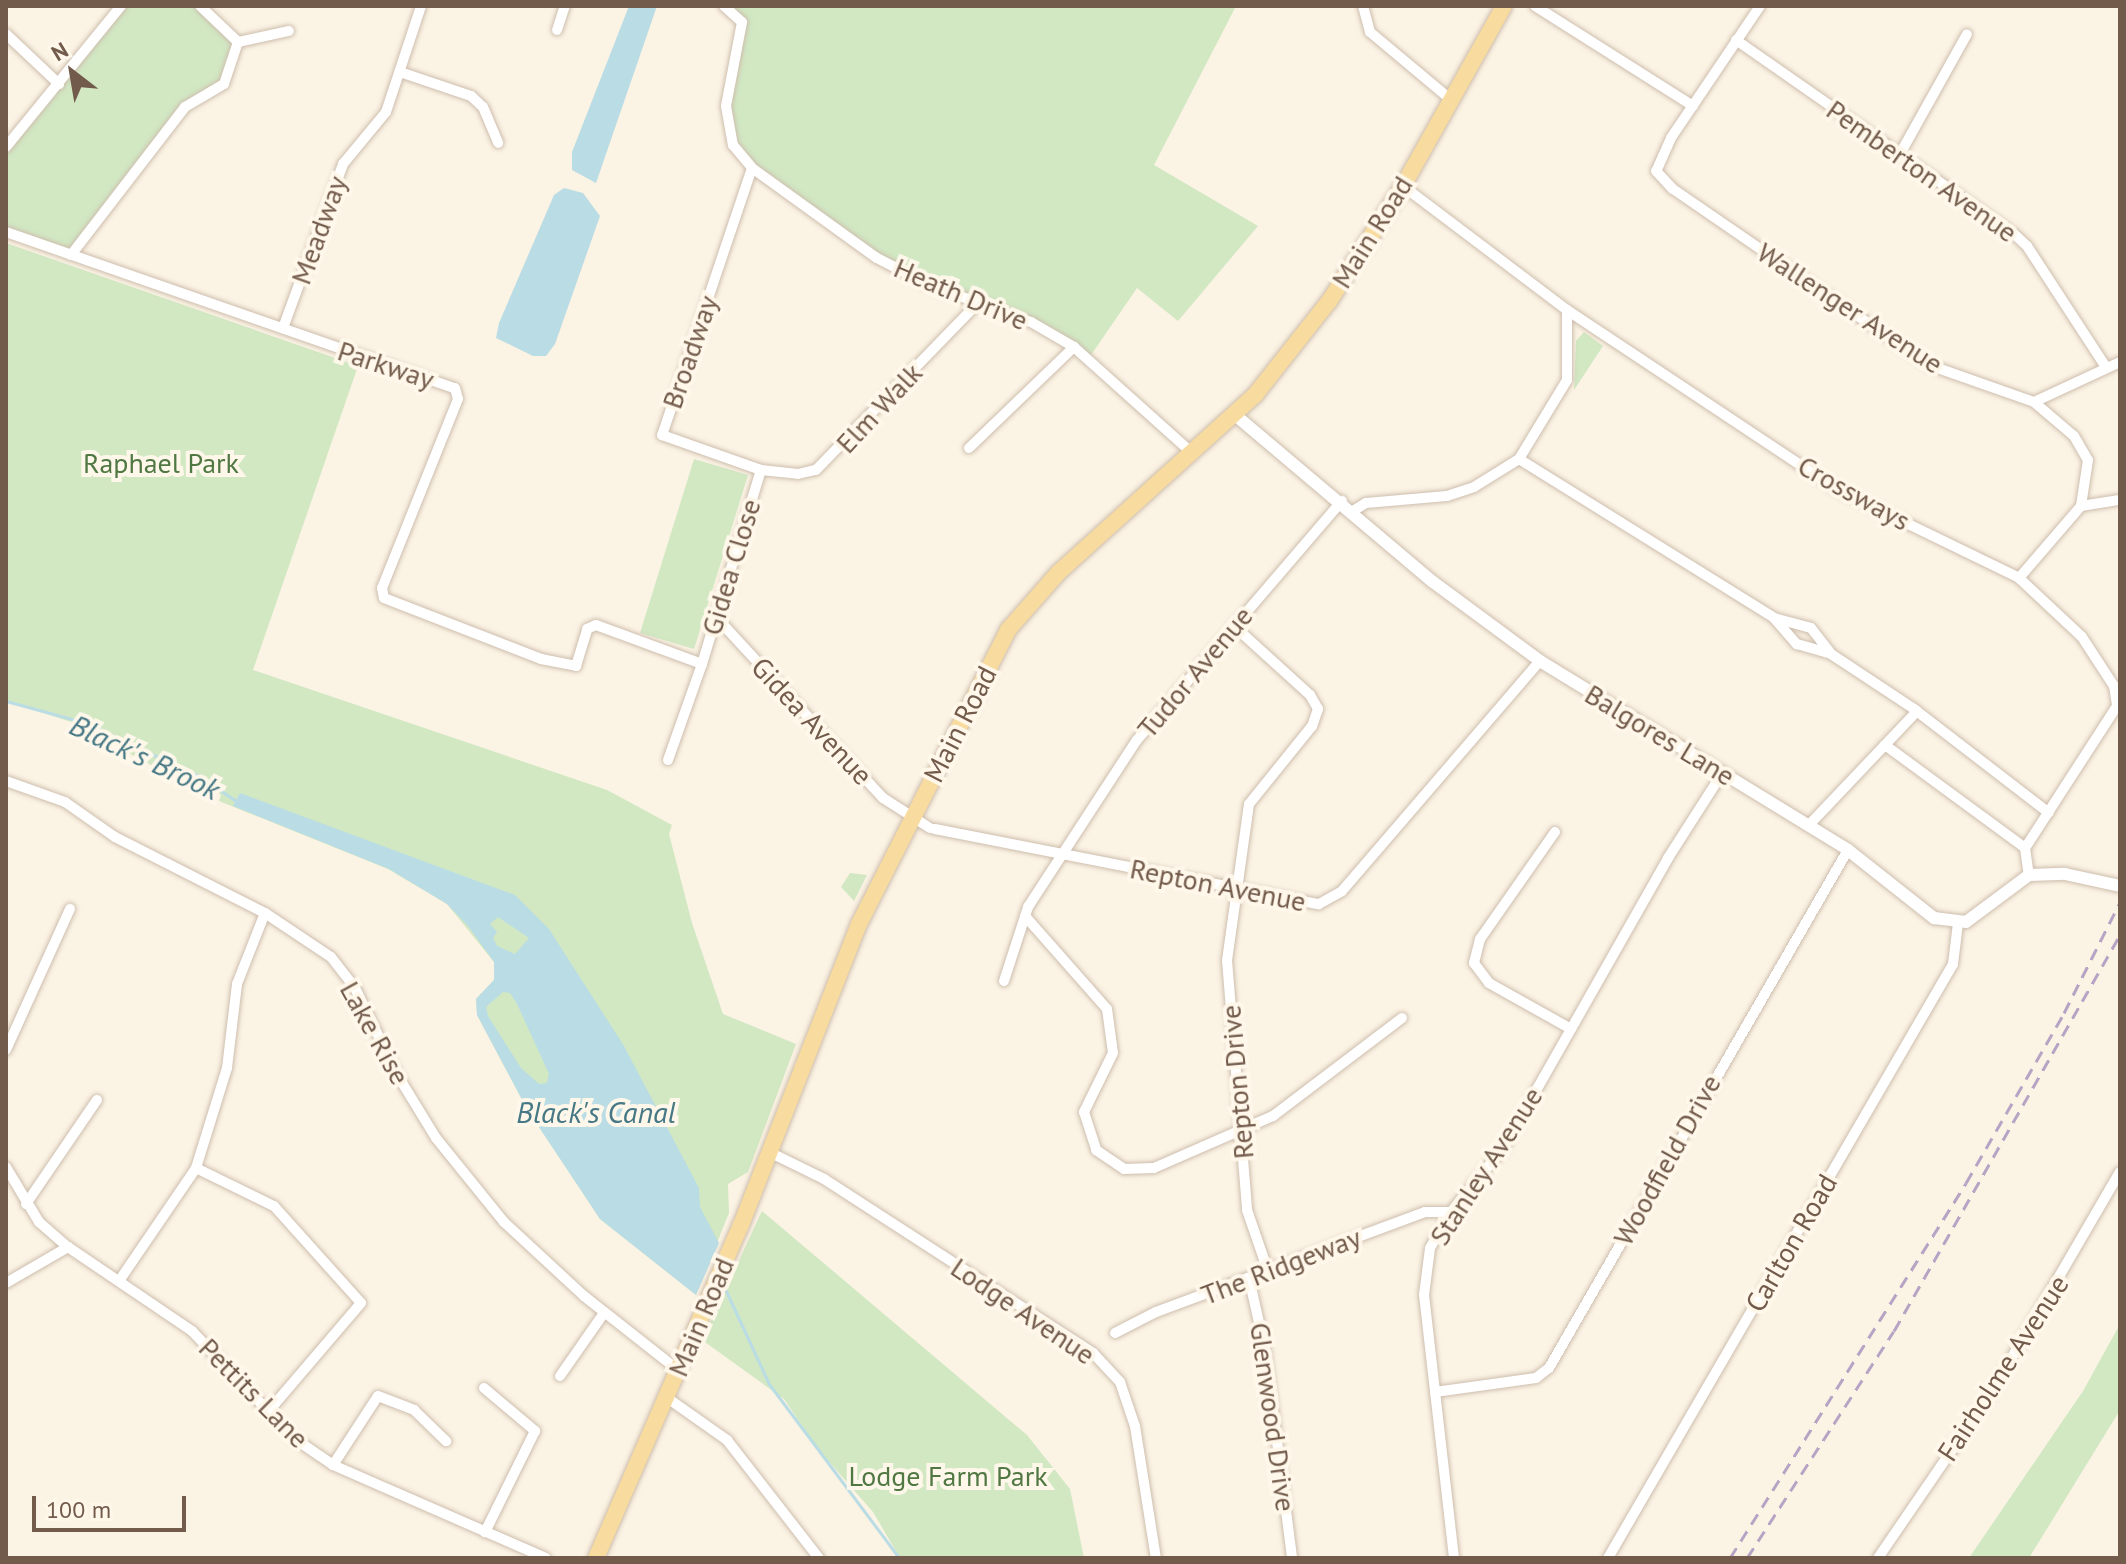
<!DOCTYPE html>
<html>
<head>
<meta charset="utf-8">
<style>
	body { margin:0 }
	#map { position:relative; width:2126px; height:1564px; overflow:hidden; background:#fbf3e4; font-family:"PT Sans",sans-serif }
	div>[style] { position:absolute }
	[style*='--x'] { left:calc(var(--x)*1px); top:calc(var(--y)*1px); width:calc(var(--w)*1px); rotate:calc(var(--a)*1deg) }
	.green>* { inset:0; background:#d1e8c3 }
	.water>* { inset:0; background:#badce4 }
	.stream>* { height:3px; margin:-1.5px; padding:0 1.5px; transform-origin:1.5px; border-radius:1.5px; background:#badce4 }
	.roads { filter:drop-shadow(0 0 2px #cebeae) drop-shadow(0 0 2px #cebeae) }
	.minor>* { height:10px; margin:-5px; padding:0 5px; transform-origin:5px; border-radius:5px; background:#fff }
	.tertiary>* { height:12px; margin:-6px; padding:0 6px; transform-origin:6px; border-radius:6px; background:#fff }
	.primary>* { height:16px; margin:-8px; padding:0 8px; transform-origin:8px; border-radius:8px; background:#f7db9f }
	.rail>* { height:3px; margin-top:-1.5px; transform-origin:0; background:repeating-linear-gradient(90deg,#b7a3c4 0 12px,transparent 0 20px) }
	span { translate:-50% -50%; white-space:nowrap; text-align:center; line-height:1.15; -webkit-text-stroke:8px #fef7ea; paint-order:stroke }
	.street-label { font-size:28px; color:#735b4b }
	.park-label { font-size:28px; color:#507843 }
	.water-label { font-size:30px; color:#467885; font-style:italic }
	.frame { position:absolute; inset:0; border:8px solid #735b4b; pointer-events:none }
	.north { position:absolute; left:32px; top:32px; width:80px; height:80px; -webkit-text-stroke:6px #fef7ea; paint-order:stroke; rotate:329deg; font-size:22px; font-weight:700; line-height:32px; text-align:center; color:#735b4b }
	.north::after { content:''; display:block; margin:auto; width:28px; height:36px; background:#735b4b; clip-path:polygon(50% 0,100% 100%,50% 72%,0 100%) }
	.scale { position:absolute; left:32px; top:1496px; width:154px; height:36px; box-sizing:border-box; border:4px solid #735b4b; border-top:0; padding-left:10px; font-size:24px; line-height:28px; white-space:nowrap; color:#735b4b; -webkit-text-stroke:6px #fef7ea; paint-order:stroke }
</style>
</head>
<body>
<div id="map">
	<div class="green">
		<i style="clip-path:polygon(121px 6px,200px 6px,238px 42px,224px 84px,185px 107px,71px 255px,6px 232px,6px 147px)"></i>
		<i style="clip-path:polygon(724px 6px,1236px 6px,1154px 165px,1258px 226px,1178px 321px,1137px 288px,1089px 358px,1031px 322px,877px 258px,752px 168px,733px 145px,726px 106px,742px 22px)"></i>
		<i style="clip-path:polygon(6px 243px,358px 366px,253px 670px,607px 790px,672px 825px,669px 834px,692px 923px,723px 1014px,796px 1044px,748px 1172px,728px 1184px,729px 1213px,696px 1295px,600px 1219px,527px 1109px,477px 1015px,476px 999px,494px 980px,494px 962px,447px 904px,388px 869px,219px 801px,221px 795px,207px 783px,143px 762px,90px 728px,6px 701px)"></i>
		<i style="clip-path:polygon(1584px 332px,1603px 346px,1574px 390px,1576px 341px)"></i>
		<i style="clip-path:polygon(694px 459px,748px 475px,694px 649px,640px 633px)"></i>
		<i style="clip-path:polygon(850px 873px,867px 875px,854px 901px,841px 887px)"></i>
		<i style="clip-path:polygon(762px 1211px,1027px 1435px,1070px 1489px,1084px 1558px,900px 1558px,873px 1512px,817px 1448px,784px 1399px,702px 1340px)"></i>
		<i style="clip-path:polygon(2120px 1324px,2120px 1410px,2029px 1558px,1969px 1558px,2083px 1391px)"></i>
	</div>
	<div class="water">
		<i style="clip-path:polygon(629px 6px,657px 6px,596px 183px,572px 170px,572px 152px)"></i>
		<i style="clip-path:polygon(564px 188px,583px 193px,600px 216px,555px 344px,546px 356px,533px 356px,496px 338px,499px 323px,554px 195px)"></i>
		<i style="clip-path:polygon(evenodd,240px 793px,515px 895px,549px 929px,624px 1046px,699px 1188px,700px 1207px,719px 1243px,696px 1295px,600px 1219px,527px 1109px,477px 1015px,476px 999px,494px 980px,494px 962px,468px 926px,447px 904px,389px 869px,233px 806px,240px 793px,498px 917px,529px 938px,515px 954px,497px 946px,493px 938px,497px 932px,490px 924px,498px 917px,240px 793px,503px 992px,510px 993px,517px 1004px,549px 1074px,547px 1083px,539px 1084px,521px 1068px,488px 1016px,486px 1007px,503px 992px)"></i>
	</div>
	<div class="stream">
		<i style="--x:6;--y:701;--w:80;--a:15.3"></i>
		<i style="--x:83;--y:722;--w:130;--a:25"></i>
		<i style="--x:201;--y:777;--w:42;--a:34.4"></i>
		<i style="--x:726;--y:1291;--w:102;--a:65.2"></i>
		<i style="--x:769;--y:1384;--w:217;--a:53.2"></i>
	</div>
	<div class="roads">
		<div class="minor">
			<i style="--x:724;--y:6;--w:24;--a:42"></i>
			<i style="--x:742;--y:22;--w:86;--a:100.8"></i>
			<i style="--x:726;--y:106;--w:40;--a:80"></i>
			<i style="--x:733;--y:145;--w:30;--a:50"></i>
			<i style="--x:752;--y:168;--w:154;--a:35.8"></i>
			<i style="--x:877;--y:258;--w:56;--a:27.5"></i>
			<i style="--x:927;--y:284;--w:111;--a:20.1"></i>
			<i style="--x:1031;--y:322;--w:50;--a:30.2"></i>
			<i style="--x:1074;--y:347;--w:157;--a:41.9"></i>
			<i style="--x:1363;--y:6;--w:27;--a:75"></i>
			<i style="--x:1370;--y:32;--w:103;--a:39.9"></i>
			<i style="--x:1535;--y:6;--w:187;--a:32.3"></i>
			<i style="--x:1760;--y:6;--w:159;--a:124"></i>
			<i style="--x:1671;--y:138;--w:36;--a:114"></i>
			<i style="--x:1656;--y:171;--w:25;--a:47"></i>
			<i style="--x:1673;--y:189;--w:311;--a:34.5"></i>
			<i style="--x:1929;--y:365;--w:111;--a:19.4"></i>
			<i style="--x:2034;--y:402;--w:52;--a:40.4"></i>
			<i style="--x:2074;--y:436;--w:28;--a:60"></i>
			<i style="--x:2088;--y:460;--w:47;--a:98.7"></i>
			<i style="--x:2081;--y:506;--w:95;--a:130.7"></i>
			<i style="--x:557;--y:30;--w:25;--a:-72"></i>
			<i style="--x:6;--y:34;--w:73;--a:43.3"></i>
			<i style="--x:1736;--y:40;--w:338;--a:34.9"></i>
			<i style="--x:2013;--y:233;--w:19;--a:43"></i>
			<i style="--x:2027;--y:246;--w:145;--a:56.9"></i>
			<i style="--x:238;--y:42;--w:52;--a:-12.2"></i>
			<i style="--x:400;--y:72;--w:75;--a:18.7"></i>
			<i style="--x:471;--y:96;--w:16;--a:43"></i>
			<i style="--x:483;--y:107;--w:39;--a:67"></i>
			<i style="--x:6;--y:147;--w:182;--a:-50.8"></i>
			<i style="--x:1900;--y:154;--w:137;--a:-60.8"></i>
			<i style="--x:752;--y:168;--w:282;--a:108.6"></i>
			<i style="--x:662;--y:435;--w:105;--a:19.5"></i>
			<i style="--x:761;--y:470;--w:37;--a:6"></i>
			<i style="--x:798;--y:474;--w:18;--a:-13"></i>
			<i style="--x:816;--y:470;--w:233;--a:-45.9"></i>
			<i style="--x:1403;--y:186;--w:206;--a:37.1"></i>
			<i style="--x:1567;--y:310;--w:323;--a:33.6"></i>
			<i style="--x:1836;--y:489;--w:203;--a:25.9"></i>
			<i style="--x:2019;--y:578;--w:86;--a:43.1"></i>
			<i style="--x:2082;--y:637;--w:59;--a:56.9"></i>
			<i style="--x:2114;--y:686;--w:20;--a:81"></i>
			<i style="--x:2117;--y:706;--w:169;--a:122.9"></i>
			<i style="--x:2025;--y:848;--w:27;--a:82"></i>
			<i style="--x:6;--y:232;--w:475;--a:19.2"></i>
			<i style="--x:455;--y:388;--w:11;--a:75"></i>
			<i style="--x:458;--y:399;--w:204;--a:111.9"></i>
			<i style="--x:382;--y:588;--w:10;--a:79"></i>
			<i style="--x:384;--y:598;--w:168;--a:21.2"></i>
			<i style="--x:541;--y:659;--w:36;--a:11"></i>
			<i style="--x:576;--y:666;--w:39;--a:-73"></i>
			<i style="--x:587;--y:629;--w:10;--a:-24"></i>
			<i style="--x:596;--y:625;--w:113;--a:20.2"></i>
			<i style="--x:702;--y:664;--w:203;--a:-73.1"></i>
			<i style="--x:71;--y:255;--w:187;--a:-52.4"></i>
			<i style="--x:185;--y:107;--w:45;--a:-30.5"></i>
			<i style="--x:224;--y:84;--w:44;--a:-71.6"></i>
			<i style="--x:238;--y:42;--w:52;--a:-136.5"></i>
			<i style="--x:283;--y:328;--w:175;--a:-69.9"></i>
			<i style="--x:343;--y:164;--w:67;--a:-50.4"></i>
			<i style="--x:386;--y:112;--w:112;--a:-71.7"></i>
			<i style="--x:2034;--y:402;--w:95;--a:-24.9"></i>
			<i style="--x:969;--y:448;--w:146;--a:-43.9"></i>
			<i style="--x:1519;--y:459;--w:301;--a:31.9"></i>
			<i style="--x:1774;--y:618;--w:38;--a:15"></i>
			<i style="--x:1811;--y:628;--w:33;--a:52"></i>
			<i style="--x:1831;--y:654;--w:100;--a:33.5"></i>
			<i style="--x:1914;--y:709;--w:170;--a:37.6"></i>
			<i style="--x:2081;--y:506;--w:39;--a:-9"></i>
			<i style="--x:1353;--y:511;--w:15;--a:-32"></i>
			<i style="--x:1366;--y:503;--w:81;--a:-4.9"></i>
			<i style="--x:1447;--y:496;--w:28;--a:-18"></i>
			<i style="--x:1474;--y:487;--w:53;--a:-31.9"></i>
			<i style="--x:1519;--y:459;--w:92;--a:-58.7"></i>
			<i style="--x:1567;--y:380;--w:70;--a:-90"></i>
			<i style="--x:716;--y:617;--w:246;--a:47.3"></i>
			<i style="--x:883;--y:798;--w:56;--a:32.6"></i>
			<i style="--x:1774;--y:618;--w:35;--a:49"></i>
			<i style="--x:1797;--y:644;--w:35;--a:16"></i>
			<i style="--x:1234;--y:626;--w:103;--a:42.2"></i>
			<i style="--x:1310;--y:695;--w:16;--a:60"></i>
			<i style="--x:1318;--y:709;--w:18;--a:109"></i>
			<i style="--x:1312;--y:726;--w:100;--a:128.9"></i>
			<i style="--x:1249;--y:804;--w:158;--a:98"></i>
			<i style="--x:1227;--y:960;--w:251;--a:85.4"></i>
			<i style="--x:1247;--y:1210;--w:65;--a:71"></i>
			<i style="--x:1885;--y:745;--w:174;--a:36.3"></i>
			<i style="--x:668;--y:760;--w:102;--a:-70.5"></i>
			<i style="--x:6;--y:781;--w:63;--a:19.6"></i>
			<i style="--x:65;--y:802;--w:61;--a:35"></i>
			<i style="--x:115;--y:837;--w:168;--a:26.9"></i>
			<i style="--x:265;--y:913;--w:79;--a:33.7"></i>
			<i style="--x:331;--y:957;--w:39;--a:52"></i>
			<i style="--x:355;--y:988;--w:98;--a:64"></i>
			<i style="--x:398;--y:1076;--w:73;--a:58.5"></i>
			<i style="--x:436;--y:1138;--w:108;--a:51"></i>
			<i style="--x:504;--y:1222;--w:109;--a:42.8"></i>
			<i style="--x:584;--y:1296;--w:120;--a:38.2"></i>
			<i style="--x:1809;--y:825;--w:157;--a:-46.5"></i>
			<i style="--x:935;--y:829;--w:391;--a:11.1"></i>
			<i style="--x:1319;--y:904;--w:26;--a:-29"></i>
			<i style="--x:1342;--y:891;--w:303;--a:-49.3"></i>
			<i style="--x:1555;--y:832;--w:131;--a:125"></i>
			<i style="--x:1480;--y:939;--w:25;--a:104"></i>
			<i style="--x:1474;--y:963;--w:25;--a:53"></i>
			<i style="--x:1489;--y:983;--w:94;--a:29.3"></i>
			<i style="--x:1025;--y:916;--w:124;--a:48.6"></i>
			<i style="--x:1107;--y:1009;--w:44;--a:82.2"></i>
			<i style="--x:1113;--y:1053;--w:66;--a:116.2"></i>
			<i style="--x:1084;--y:1112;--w:40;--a:72"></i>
			<i style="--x:1096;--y:1150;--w:34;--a:34"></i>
			<i style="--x:1124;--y:1169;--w:30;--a:-2"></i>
			<i style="--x:1154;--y:1168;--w:130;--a:-23.6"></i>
			<i style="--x:1273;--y:1116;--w:162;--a:-37.2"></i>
			<i style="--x:1004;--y:981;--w:78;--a:-72"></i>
			<i style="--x:1028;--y:907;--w:199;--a:-56.9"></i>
			<i style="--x:1137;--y:740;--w:315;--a:-49.4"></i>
			<i style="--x:6;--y:1050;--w:155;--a:-65.6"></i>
			<i style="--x:769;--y:1152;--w:61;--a:26.1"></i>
			<i style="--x:824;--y:1179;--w:320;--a:32.9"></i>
			<i style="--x:1093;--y:1353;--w:40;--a:47"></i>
			<i style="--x:1120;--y:1382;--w:46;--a:71.2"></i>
			<i style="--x:1135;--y:1426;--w:134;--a:81"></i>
			<i style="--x:6;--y:1167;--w:64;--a:59"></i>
			<i style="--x:39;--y:1222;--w:38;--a:41"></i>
			<i style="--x:68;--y:1247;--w:150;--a:34.1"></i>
			<i style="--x:192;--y:1331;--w:149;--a:46.4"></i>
			<i style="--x:295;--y:1439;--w:46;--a:34.4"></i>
			<i style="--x:333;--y:1465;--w:232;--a:23.6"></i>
			<i style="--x:196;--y:1168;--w:87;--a:26"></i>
			<i style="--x:274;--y:1206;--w:130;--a:48.1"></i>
			<i style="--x:361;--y:1303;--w:143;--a:130.5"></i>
			<i style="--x:26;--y:1204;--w:126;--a:-55.7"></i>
			<i style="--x:1249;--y:1278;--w:73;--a:77.3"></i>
			<i style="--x:1265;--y:1349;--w:211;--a:82.6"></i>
			<i style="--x:119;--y:1281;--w:137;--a:-55.7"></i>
			<i style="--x:196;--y:1168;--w:105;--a:-72.8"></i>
			<i style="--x:227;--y:1068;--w:85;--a:-83.2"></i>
			<i style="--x:237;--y:984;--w:76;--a:-68.5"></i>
			<i style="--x:6;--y:1283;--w:72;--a:-30.1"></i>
			<i style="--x:1115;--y:1333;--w:46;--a:-27.1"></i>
			<i style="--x:1156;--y:1312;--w:287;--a:-20.4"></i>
			<i style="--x:1425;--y:1212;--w:26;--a:0"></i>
			<i style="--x:560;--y:1376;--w:77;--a:-55.1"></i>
			<i style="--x:484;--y:1388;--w:67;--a:40.1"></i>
			<i style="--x:535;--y:1431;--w:113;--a:116.3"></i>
			<i style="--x:1435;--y:1392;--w:102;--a:-7.9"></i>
			<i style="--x:1536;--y:1378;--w:16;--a:-38"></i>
			<i style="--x:1549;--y:1368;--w:598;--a:-60.01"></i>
			<i style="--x:666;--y:1397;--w:75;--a:35.2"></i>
			<i style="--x:727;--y:1440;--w:150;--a:52.1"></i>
			<i style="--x:333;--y:1465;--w:82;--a:-56.9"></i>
			<i style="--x:378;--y:1396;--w:39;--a:21"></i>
			<i style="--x:414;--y:1410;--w:45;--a:44.1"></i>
			<i style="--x:1454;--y:1558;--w:265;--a:-96.5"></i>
			<i style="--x:1424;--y:1295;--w:47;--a:-82.7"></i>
			<i style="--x:1430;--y:1248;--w:42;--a:-59.7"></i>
			<i style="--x:1451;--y:1212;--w:84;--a:-50.8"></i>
			<i style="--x:1504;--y:1147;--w:332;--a:-60.4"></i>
			<i style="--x:1668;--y:858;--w:102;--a:-57.4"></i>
			<i style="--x:1608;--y:1558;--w:687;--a:-59.85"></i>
			<i style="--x:1953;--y:964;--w:41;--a:-83"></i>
			<i style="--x:1878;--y:1558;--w:204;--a:-55.6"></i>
			<i style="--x:1993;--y:1390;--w:252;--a:-59.8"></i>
		</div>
		<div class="tertiary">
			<i style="--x:1234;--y:414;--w:260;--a:40.2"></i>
			<i style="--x:1433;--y:582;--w:133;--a:36.4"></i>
			<i style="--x:1540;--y:661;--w:361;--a:31.5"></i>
			<i style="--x:1848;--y:850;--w:110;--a:38.3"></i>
			<i style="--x:1934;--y:918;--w:32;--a:7"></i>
			<i style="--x:1966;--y:922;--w:79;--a:-36.7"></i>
			<i style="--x:2029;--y:875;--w:36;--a:-2"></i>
			<i style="--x:2065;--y:874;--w:56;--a:12.3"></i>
		</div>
		<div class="primary">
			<i style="--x:596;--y:1558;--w:363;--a:-66.5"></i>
			<i style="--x:741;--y:1225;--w:323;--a:-68.6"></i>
			<i style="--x:859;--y:924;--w:330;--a:-63.1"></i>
			<i style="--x:1008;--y:630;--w:76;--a:-48.7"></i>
			<i style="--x:1058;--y:573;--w:266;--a:-42.1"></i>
			<i style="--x:1255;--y:395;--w:121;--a:-51.7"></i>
			<i style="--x:1330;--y:300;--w:135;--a:-57.4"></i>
			<i style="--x:1403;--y:186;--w:206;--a:-60.7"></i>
		</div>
	</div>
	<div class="rail">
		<i style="--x:1730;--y:1558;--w:443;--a:-57.8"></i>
		<i style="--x:1966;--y:1183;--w:196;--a:-60"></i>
		<i style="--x:2064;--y:1013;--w:124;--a:-63.2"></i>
		<i style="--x:1747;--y:1558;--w:270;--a:-57.1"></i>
		<i style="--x:1894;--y:1331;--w:456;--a:-60.3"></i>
	</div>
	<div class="street-label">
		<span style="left:1922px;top:171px;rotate:35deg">Pemberton Avenue</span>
		<span style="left:319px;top:230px;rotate:-70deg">Meadway</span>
		<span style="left:1372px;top:232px;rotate:-58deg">Main Road</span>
		<span style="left:961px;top:294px;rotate:23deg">Heath Drive</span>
		<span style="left:1850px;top:308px;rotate:33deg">Wallenger Avenue</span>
		<span style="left:690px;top:352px;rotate:-71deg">Broadway</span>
		<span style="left:386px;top:365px;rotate:18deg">Parkway</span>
		<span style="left:879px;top:408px;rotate:-47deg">Elm Walk</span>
		<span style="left:1854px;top:493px;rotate:29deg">Crossways</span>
		<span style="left:731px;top:567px;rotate:-73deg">Gidea Close</span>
		<span style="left:1195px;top:672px;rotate:-50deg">Tudor Avenue</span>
		<span style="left:812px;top:721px;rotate:47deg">Gidea Avenue</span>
		<span style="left:960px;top:724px;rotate:-63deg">Main Road</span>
		<span style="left:1660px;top:735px;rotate:31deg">Balgores Lane</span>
		<span style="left:1218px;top:885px;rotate:11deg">Repton Avenue</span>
		<span style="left:375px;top:1033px;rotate:61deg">Lake Rise</span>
		<span style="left:1237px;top:1082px;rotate:-95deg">Repton Drive</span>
		<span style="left:1667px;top:1160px;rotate:-61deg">Woodfield Drive</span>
		<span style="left:1486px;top:1166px;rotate:-57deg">Stanley Avenue</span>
		<span style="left:1791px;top:1243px;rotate:-60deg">Carlton Road</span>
		<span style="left:1281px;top:1266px;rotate:-21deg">The Ridgeway</span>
		<span style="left:1023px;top:1311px;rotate:34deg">Lodge Avenue</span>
		<span style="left:701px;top:1317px;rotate:-67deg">Main Road</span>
		<span style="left:2003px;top:1368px;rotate:-57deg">Fairholme Avenue</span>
		<span style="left:254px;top:1393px;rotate:45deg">Pettits Lane</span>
		<span style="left:1273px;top:1417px;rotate:82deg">Glenwood Drive</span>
	</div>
	<div class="park-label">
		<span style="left:161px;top:463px">Raphael Park</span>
		<span style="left:948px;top:1476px">Lodge Farm Park</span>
	</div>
	<div class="water-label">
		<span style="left:145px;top:757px;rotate:25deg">Black's Brook</span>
		<span style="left:596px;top:1112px">Black's Canal</span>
	</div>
	<div class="frame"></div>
	<div class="north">N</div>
	<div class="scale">100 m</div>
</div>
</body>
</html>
